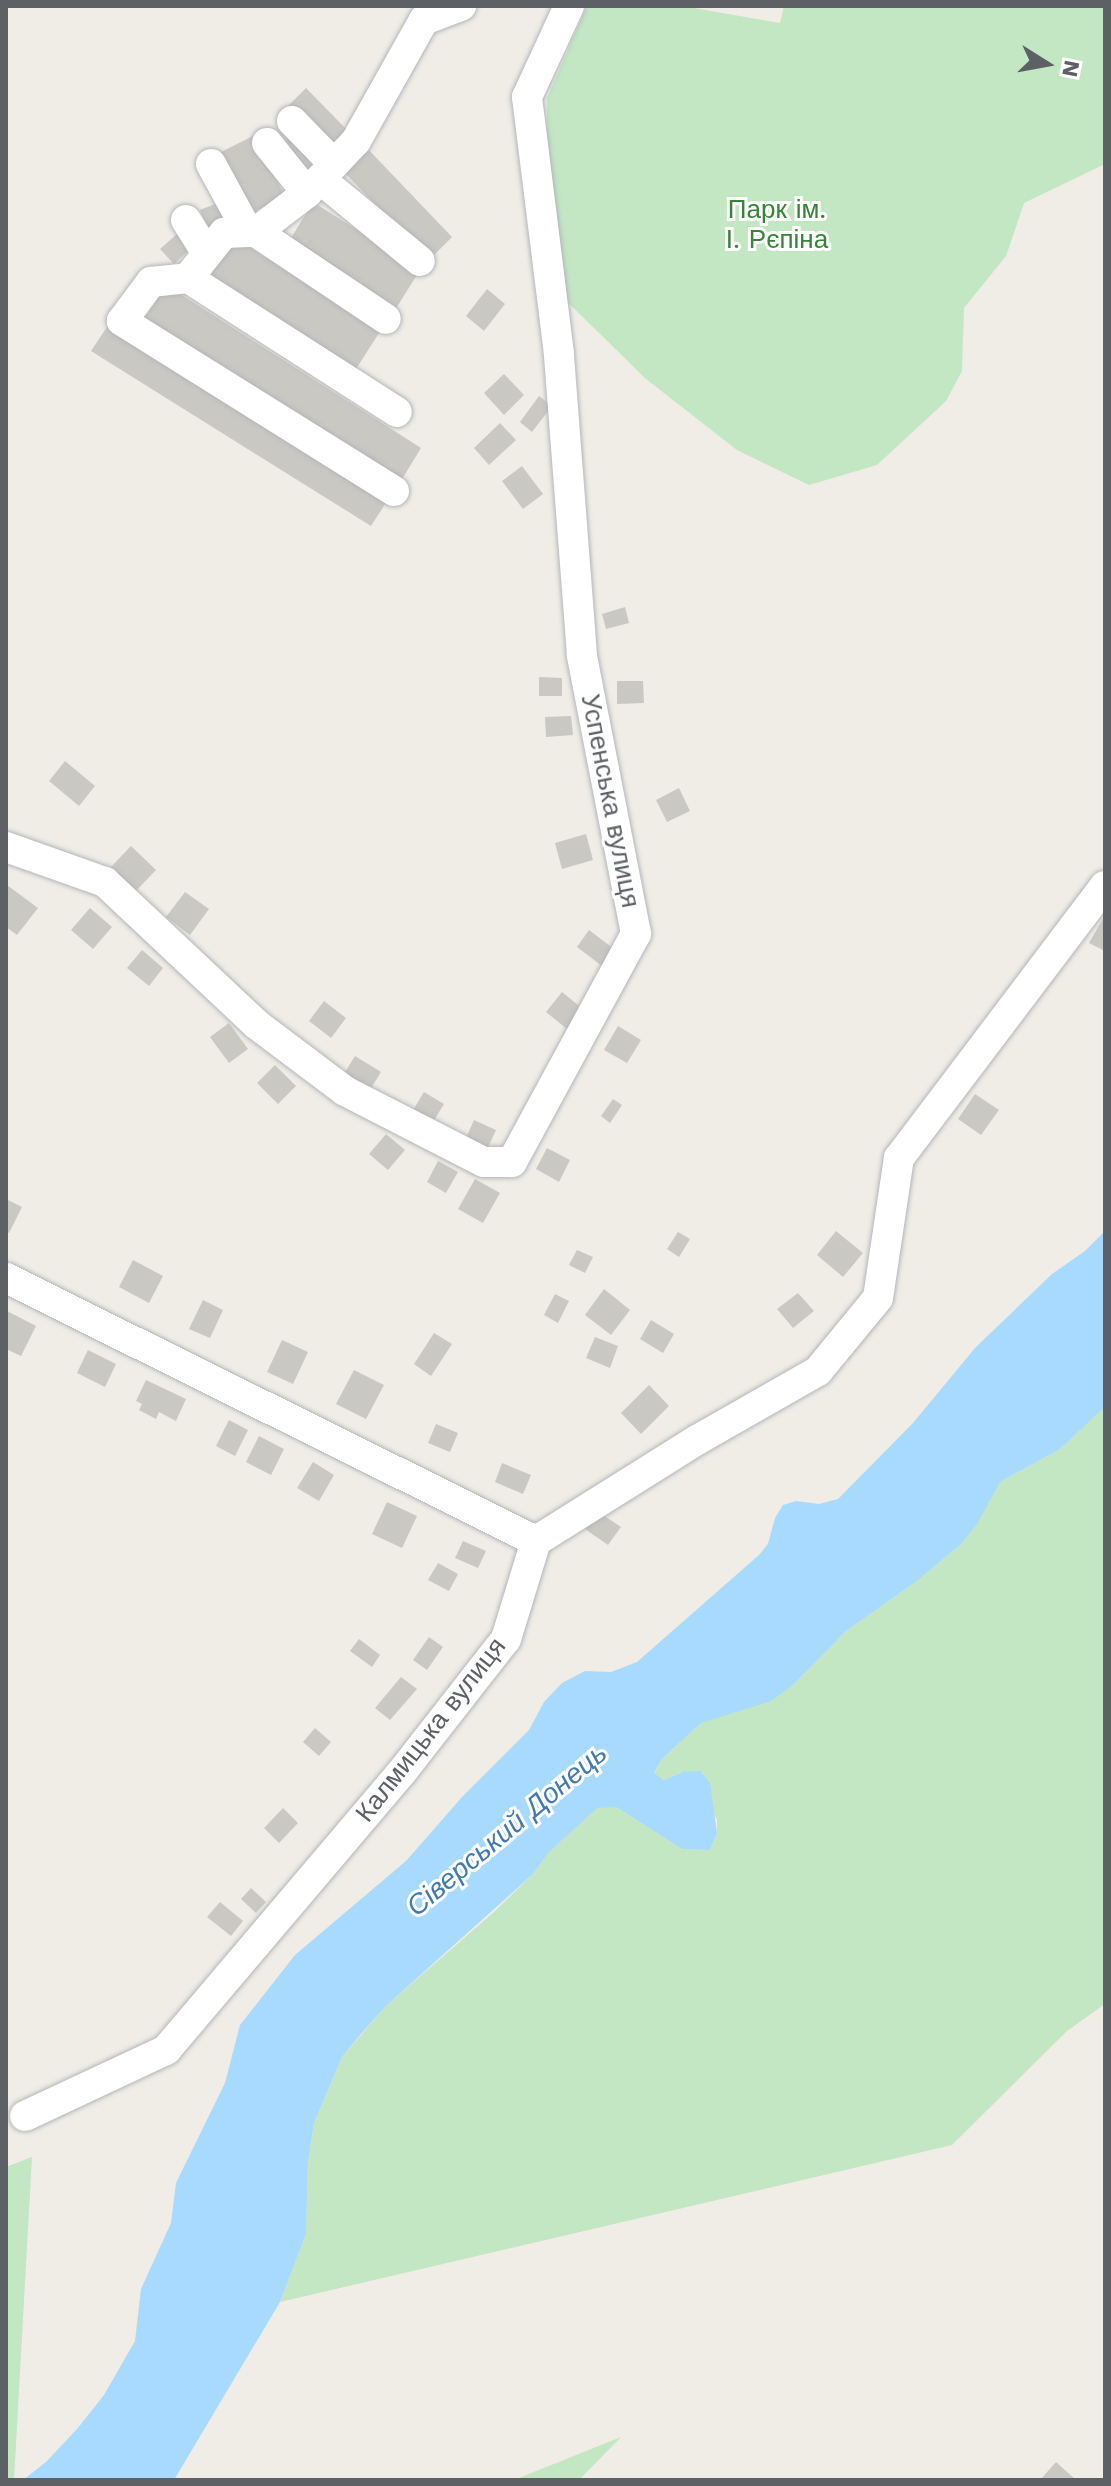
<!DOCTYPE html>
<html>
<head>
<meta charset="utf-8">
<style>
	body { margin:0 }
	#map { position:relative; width:1111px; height:2486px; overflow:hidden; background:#efede6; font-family:"Work Sans",sans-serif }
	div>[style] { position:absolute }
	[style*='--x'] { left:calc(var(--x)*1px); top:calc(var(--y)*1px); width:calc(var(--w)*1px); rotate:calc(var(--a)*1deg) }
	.green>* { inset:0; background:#c3e6c3 }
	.water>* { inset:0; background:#a7dafe }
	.building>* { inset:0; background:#cac8c3 }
	.roads { filter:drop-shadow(0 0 2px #b3b6ba) drop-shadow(0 0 2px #b3b6ba) }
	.minor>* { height:30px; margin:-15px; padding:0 15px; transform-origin:15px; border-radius:15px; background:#fff }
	span { translate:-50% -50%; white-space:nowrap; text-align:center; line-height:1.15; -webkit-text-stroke:6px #fff; paint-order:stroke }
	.park-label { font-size:26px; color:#368438 }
	.street-label { font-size:26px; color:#5d6166 }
	.water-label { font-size:28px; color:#437ab1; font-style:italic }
	.frame { position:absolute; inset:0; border:8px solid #5d6166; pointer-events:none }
	.north { position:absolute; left:1007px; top:24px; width:80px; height:80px; -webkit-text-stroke:6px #fff; paint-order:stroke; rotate:101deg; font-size:22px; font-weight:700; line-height:32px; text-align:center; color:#5d6166 }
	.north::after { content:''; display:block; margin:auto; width:28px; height:36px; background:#5d6166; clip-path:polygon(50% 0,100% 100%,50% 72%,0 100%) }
</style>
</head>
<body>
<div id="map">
	<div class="green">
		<i style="clip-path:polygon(587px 6px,682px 6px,780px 23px,784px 6px,1105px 6px,1105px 164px,1024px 203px,1006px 256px,964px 308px,962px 371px,946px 401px,877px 465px,809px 485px,737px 450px,646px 379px,548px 283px,547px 98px)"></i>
		<i style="clip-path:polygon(1105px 1407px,1105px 2004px,1067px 2031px,952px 2145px,280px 2302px,306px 2234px,308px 2162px,314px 2123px,342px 2057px,387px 2005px,494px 1912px,533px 1874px,549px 1852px,597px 1807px,616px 1807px,682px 1849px,710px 1850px,717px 1833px,717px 1819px,681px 1772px,664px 1780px,654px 1774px,663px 1758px,701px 1723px,793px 1685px,846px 1631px,917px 1581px,961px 1544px,1000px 1482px,1060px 1449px)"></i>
		<i style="clip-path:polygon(32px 2157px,14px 2480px,6px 2480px,6px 2167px)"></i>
		<i style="clip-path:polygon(621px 2437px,579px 2480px,514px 2480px)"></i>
	</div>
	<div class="water">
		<i style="clip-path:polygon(1105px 1231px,1105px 1407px,1060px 1449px,1000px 1482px,977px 1524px,961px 1544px,917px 1581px,846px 1631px,793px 1685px,771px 1701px,701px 1723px,663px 1758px,654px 1773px,664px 1780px,682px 1772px,700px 1771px,710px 1783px,717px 1833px,710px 1850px,682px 1849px,616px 1807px,597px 1808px,549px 1852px,533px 1874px,387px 2005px,361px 2034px,342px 2057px,314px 2123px,308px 2162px,306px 2234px,280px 2302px,174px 2480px,23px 2480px,46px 2462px,77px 2429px,104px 2395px,135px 2341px,141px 2289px,171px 2223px,176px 2183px,225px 2083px,240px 2025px,295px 1955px,406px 1861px,463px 1796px,529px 1730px,544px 1702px,562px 1683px,585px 1671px,611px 1672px,637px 1662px,759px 1555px,768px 1544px,775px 1518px,783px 1505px,796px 1501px,819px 1504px,838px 1499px,913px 1423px,975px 1348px,1052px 1274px,1085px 1251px)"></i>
	</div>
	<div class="building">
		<i style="clip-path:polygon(306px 88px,350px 133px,331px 151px,288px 106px)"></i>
		<i style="clip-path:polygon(294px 132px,323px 164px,309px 177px,280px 146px)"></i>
		<i style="clip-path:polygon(255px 135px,285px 197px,247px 215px,217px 154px)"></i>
		<i style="clip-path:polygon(365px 146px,452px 237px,429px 260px,341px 169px)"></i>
		<i style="clip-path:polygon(220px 202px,229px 224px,210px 232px,200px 210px)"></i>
		<i style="clip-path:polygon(313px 202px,420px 270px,395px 310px,288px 243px)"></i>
		<i style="clip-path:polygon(177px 234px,190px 249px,174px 264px,160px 249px)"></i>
		<i style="clip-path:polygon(233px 237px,381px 330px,356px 369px,209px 277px)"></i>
		<i style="clip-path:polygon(166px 285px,421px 448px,399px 484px,143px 321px)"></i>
		<i style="clip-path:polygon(487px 289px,505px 304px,484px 331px,466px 316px)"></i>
		<i style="clip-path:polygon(109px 324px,389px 498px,371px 526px,91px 351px)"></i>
		<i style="clip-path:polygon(504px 374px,524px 395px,504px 415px,484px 393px)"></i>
		<i style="clip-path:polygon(539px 396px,552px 406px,532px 432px,520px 422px)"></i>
		<i style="clip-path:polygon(500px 423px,516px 440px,489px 465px,474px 448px)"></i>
		<i style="clip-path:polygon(522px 466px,543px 494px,523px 509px,502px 481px)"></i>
		<i style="clip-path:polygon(625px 607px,629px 623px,606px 629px,602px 614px)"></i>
		<i style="clip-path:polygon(539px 677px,562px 678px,562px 696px,539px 696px)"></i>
		<i style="clip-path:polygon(617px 681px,643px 681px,644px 703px,617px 704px)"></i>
		<i style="clip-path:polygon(571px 716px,573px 735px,546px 737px,545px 717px)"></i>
		<i style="clip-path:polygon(65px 761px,95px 786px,79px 806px,49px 781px)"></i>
		<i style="clip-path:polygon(679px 788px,690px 811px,667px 822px,656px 800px)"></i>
		<i style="clip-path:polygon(586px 834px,593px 860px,562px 869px,555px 843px)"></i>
		<i style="clip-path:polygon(131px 846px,156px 870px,133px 894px,108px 870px)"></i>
		<i style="clip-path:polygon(7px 885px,38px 908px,17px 935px,6px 927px)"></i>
		<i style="clip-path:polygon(185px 892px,209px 909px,190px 935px,166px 917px)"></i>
		<i style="clip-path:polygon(90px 908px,112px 927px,93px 949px,71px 930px)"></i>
		<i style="clip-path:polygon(1105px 915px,1105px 951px,1089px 943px)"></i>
		<i style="clip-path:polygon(589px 930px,614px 949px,602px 966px,577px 947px)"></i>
		<i style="clip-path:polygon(142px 950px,163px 968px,149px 986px,127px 968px)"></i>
		<i style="clip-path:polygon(562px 992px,583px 1009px,567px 1029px,546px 1012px)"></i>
		<i style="clip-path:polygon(324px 1001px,346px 1018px,331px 1038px,309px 1021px)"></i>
		<i style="clip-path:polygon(229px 1023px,248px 1049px,229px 1063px,210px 1037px)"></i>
		<i style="clip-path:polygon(618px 1026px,641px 1040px,627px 1063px,604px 1050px)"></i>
		<i style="clip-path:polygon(355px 1056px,381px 1072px,368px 1093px,342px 1077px)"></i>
		<i style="clip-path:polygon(275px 1065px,296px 1086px,278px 1104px,257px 1083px)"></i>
		<i style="clip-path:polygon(424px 1092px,444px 1104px,433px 1122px,413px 1110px)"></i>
		<i style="clip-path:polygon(975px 1094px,999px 1110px,981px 1135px,958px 1119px)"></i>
		<i style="clip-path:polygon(613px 1099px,622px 1105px,610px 1123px,601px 1116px)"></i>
		<i style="clip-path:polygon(474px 1120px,496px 1130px,487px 1150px,465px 1140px)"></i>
		<i style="clip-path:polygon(386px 1134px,405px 1150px,388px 1170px,369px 1154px)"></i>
		<i style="clip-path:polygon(547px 1148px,570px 1160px,559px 1182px,536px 1169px)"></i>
		<i style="clip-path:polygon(438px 1161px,458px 1172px,446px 1193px,427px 1182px)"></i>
		<i style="clip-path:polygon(475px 1179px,500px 1193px,483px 1223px,458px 1209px)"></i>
		<i style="clip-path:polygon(6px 1199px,22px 1207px,9px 1233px,6px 1231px)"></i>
		<i style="clip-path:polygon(836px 1231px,863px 1253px,843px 1277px,817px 1255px)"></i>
		<i style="clip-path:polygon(678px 1232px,690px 1239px,679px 1257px,667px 1249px)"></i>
		<i style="clip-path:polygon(577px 1250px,593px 1257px,585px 1273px,569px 1265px)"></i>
		<i style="clip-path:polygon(133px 1260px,163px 1276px,149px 1303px,119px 1287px)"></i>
		<i style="clip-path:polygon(604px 1289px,630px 1310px,611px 1335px,585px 1315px)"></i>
		<i style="clip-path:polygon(798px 1293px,814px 1311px,793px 1328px,777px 1309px)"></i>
		<i style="clip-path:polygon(555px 1294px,569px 1301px,558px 1323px,544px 1315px)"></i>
		<i style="clip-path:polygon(203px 1300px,223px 1310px,210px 1338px,189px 1329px)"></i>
		<i style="clip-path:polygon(7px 1311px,36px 1326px,21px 1356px,6px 1349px)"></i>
		<i style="clip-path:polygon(651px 1320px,674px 1334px,663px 1353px,640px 1339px)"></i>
		<i style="clip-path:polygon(434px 1333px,452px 1344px,431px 1376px,414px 1364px)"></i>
		<i style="clip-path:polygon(595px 1337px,618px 1346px,610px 1368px,586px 1358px)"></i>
		<i style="clip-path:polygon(282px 1340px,308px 1352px,293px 1384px,267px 1372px)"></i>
		<i style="clip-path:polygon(88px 1350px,116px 1364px,105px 1387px,77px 1373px)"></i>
		<i style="clip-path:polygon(354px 1370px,384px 1385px,366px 1419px,336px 1404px)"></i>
		<i style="clip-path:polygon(146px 1380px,186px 1399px,176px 1421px,159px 1412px,156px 1419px,139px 1410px,142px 1404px,136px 1401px)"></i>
		<i style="clip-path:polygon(649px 1385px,669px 1406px,641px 1434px,621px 1413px)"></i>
		<i style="clip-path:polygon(229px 1420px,248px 1430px,235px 1456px,216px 1446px)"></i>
		<i style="clip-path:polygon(436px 1424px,458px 1433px,450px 1452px,428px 1443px)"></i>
		<i style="clip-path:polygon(259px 1436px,284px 1449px,271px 1475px,246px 1462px)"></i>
		<i style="clip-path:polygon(313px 1462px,334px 1475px,319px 1501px,297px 1488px)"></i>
		<i style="clip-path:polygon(502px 1463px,531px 1475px,523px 1494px,495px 1482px)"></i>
		<i style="clip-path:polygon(387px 1502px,417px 1516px,402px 1548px,372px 1534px)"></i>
		<i style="clip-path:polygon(597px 1511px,621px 1527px,608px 1545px,585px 1529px)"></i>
		<i style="clip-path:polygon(463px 1541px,486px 1551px,478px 1568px,455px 1558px)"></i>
		<i style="clip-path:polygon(438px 1563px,458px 1574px,449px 1591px,428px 1580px)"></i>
		<i style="clip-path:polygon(429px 1637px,443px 1647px,427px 1670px,413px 1660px)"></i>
		<i style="clip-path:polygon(359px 1639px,380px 1655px,372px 1667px,350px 1651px)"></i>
		<i style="clip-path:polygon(401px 1677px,417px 1689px,390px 1720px,375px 1708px)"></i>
		<i style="clip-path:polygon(315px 1728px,331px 1742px,319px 1756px,303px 1742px)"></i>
		<i style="clip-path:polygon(283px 1808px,298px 1823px,279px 1843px,264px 1828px)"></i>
		<i style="clip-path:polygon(251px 1888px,266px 1902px,256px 1913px,241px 1899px)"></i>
		<i style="clip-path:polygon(220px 1902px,243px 1921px,231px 1936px,207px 1917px)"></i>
		<i style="clip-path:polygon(1056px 2462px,1076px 2480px,1040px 2480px)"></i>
	</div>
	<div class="roads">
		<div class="minor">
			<i style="--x:292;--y:121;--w:60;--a:45.7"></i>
			<i style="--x:267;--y:143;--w:64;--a:51.3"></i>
			<i style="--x:211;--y:164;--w:77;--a:61.4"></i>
			<i style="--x:320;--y:179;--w:129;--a:39.4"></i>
			<i style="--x:186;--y:220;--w:39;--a:58"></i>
			<i style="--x:256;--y:232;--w:156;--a:33.8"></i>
			<i style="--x:188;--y:278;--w:248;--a:32.7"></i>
			<i style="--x:394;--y:491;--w:321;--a:-148"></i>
			<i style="--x:122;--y:321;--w:49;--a:-53.4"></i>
			<i style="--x:151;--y:282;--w:37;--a:-6"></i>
			<i style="--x:188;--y:278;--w:58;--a:-51.3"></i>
			<i style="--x:224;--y:233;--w:32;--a:-2"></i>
			<i style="--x:256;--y:232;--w:64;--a:-37.4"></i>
			<i style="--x:307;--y:193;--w:71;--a:-46.7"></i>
			<i style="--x:356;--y:141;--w:139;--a:-60.7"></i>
			<i style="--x:424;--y:20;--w:40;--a:-21"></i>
			<i style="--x:6;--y:847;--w:105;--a:19.5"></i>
			<i style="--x:105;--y:882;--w:207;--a:43.2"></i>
			<i style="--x:256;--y:1024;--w:111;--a:37"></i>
			<i style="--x:345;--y:1091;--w:156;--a:27.1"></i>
			<i style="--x:484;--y:1162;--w:28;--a:0"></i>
			<i style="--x:512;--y:1162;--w:260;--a:-61.5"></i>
			<i style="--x:636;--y:934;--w:284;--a:-101"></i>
			<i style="--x:582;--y:655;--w:302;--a:-94.4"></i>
			<i style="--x:559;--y:354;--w:259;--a:-97.1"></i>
			<i style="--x:527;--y:97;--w:100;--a:-65.2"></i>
			<i style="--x:6;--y:1278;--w:592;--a:26.39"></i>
			<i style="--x:536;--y:1541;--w:190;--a:-32.1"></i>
			<i style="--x:697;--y:1440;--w:139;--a:-29.7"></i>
			<i style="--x:818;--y:1371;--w:94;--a:-50.6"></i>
			<i style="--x:878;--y:1298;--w:142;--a:-81.5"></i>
			<i style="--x:899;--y:1158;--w:341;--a:-52.9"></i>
			<i style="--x:25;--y:2116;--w:156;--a:-25.1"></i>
			<i style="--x:166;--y:2050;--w:365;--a:-49.7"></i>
			<i style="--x:402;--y:1772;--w:169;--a:-52"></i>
			<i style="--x:506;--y:1639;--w:102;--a:-73"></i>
		</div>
	</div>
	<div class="park-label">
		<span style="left:777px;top:225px">Парк ім.<br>І. Рєпіна</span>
	</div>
	<div class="street-label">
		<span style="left:610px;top:801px;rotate:79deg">Успенська вулиця</span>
		<span style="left:431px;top:1730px;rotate:-52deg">Калмицька вулиця</span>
	</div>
	<div class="water-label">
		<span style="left:507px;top:1830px;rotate:-40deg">Сіверський Донець</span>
	</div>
	<div class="frame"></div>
	<div class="north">N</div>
</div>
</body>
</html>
